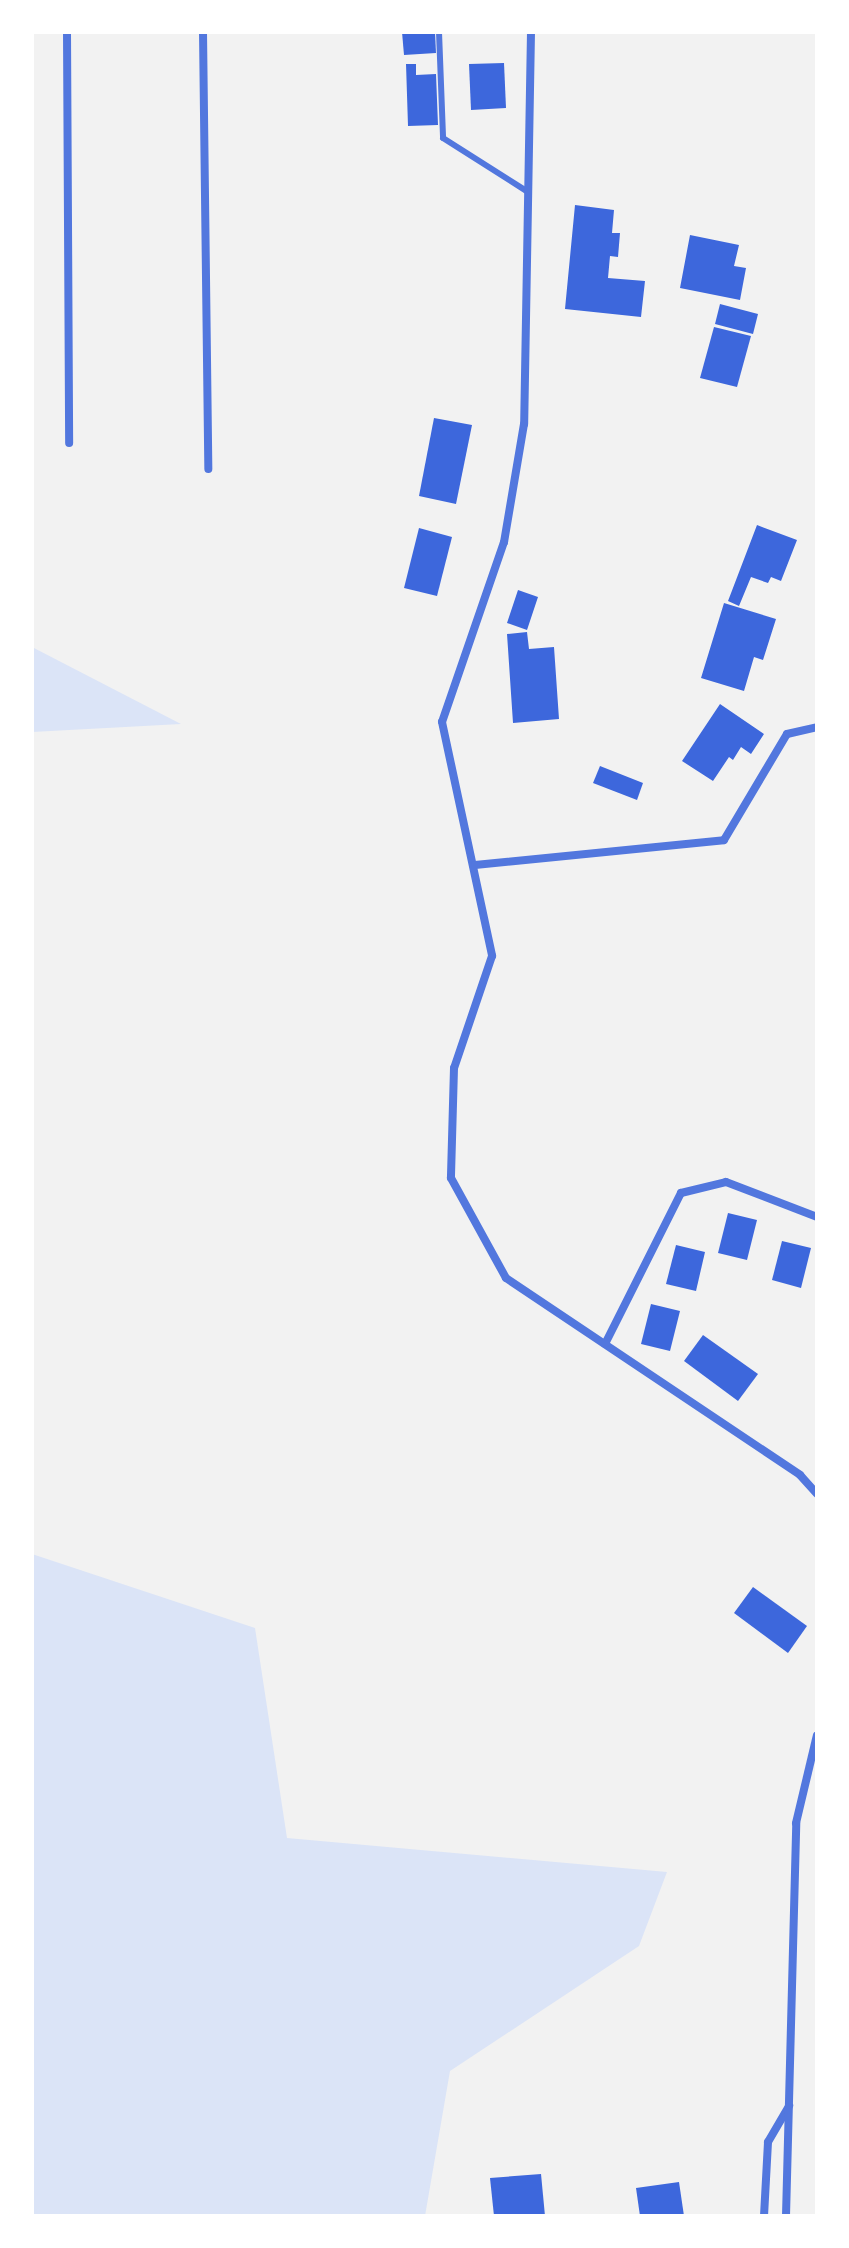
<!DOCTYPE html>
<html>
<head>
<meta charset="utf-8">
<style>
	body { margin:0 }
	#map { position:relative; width:849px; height:2248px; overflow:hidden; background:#f2f2f2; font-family:"Sofia Sans Condensed",sans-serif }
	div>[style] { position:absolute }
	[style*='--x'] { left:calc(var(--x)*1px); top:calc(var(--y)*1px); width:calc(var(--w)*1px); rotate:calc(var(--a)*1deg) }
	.green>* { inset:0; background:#dbe4f7 }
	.building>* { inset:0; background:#3d67dc }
	.service>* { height:6px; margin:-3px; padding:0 3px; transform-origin:3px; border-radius:3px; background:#5277de }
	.minor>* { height:8px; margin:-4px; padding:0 4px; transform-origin:4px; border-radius:4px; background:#5277de }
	span { translate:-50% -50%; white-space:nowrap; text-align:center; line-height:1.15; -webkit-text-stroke:8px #fff; paint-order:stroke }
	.frame { position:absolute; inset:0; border:34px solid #fff; pointer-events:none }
</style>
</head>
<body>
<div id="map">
	<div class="green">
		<i style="clip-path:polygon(32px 647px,181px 724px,32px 732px)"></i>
		<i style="clip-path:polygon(32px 1554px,255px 1628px,287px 1838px,667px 1872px,639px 1946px,450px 2071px,425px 2216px,32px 2216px)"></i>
	</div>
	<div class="building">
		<i style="clip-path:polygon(402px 32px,435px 32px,436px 53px,404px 55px)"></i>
		<i style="clip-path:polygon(504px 63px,506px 108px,471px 110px,469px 64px)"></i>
		<i style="clip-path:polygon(406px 64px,416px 64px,416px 75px,436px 74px,438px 125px,408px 126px)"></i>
		<i style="clip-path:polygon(575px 205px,614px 210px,612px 233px,620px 233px,618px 257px,610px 256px,608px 278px,645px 281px,641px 317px,565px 309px)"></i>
		<i style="clip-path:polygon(690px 235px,739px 245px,734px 266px,746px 268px,740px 300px,680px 288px)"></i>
		<i style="clip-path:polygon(720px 304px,758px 314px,753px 334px,715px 324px)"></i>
		<i style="clip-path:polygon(714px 327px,751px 336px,737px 387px,700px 378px)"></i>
		<i style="clip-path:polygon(434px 418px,472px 425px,456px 504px,419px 496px)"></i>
		<i style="clip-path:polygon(757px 525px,797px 540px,781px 581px,771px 577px,768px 583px,751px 577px,739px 606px,728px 601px)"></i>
		<i style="clip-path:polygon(419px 528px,452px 537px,437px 596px,404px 588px)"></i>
		<i style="clip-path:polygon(518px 590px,538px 597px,527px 630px,507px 623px)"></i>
		<i style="clip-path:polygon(724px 603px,776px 619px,763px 660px,754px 657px,744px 691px,701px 678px)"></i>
		<i style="clip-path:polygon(527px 632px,529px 649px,554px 647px,559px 719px,513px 723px,507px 634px)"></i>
		<i style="clip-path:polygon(720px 704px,764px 734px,751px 754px,741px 747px,733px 760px,729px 757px,713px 781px,682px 761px)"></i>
		<i style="clip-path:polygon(600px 766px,643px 783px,637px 800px,593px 783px)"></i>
		<i style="clip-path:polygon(728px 1213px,757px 1220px,747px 1260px,718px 1253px)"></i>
		<i style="clip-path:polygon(782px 1241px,811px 1248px,801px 1288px,772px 1280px)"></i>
		<i style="clip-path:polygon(676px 1245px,705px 1252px,696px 1291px,666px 1284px)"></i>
		<i style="clip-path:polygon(651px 1304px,680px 1311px,670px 1351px,641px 1344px)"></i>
		<i style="clip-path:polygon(703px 1335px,758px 1374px,738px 1401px,684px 1361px)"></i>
		<i style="clip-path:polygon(753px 1587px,807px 1626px,788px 1653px,734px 1613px)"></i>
		<i style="clip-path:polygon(541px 2174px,545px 2216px,494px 2216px,490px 2178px)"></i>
		<i style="clip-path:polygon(679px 2182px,684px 2216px,640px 2216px,636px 2188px)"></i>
	</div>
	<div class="service">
		<i style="--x:439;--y:32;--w:106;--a:87.8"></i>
		<i style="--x:443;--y:138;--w:101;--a:32.4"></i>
	</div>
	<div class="minor">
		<i style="--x:67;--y:32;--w:411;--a:89.7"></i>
		<i style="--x:203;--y:32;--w:437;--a:89.3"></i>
		<i style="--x:531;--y:32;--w:392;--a:91"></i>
		<i style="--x:524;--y:424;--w:120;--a:99.6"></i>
		<i style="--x:504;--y:542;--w:190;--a:109"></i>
		<i style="--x:442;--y:722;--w:239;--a:77.9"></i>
		<i style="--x:492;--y:956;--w:118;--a:108.7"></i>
		<i style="--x:454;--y:1068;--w:110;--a:91.6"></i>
		<i style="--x:451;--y:1178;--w:114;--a:61.2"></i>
		<i style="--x:506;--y:1278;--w:354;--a:33.8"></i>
		<i style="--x:800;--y:1475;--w:25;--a:48"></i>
		<i style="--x:475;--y:865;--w:250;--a:-5.7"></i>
		<i style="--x:724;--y:840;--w:123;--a:-59.3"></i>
		<i style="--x:787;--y:734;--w:31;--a:-13"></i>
		<i style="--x:605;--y:1344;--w:169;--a:-63.3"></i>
		<i style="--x:681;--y:1193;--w:46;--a:-13.7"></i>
		<i style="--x:726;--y:1182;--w:97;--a:21"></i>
		<i style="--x:764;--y:2216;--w:74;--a:-86.9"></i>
		<i style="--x:768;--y:2142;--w:42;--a:-59.7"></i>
		<i style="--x:786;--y:2216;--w:393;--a:-88.5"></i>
		<i style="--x:796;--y:1823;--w:90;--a:-76.6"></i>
	</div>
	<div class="frame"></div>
</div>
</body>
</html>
